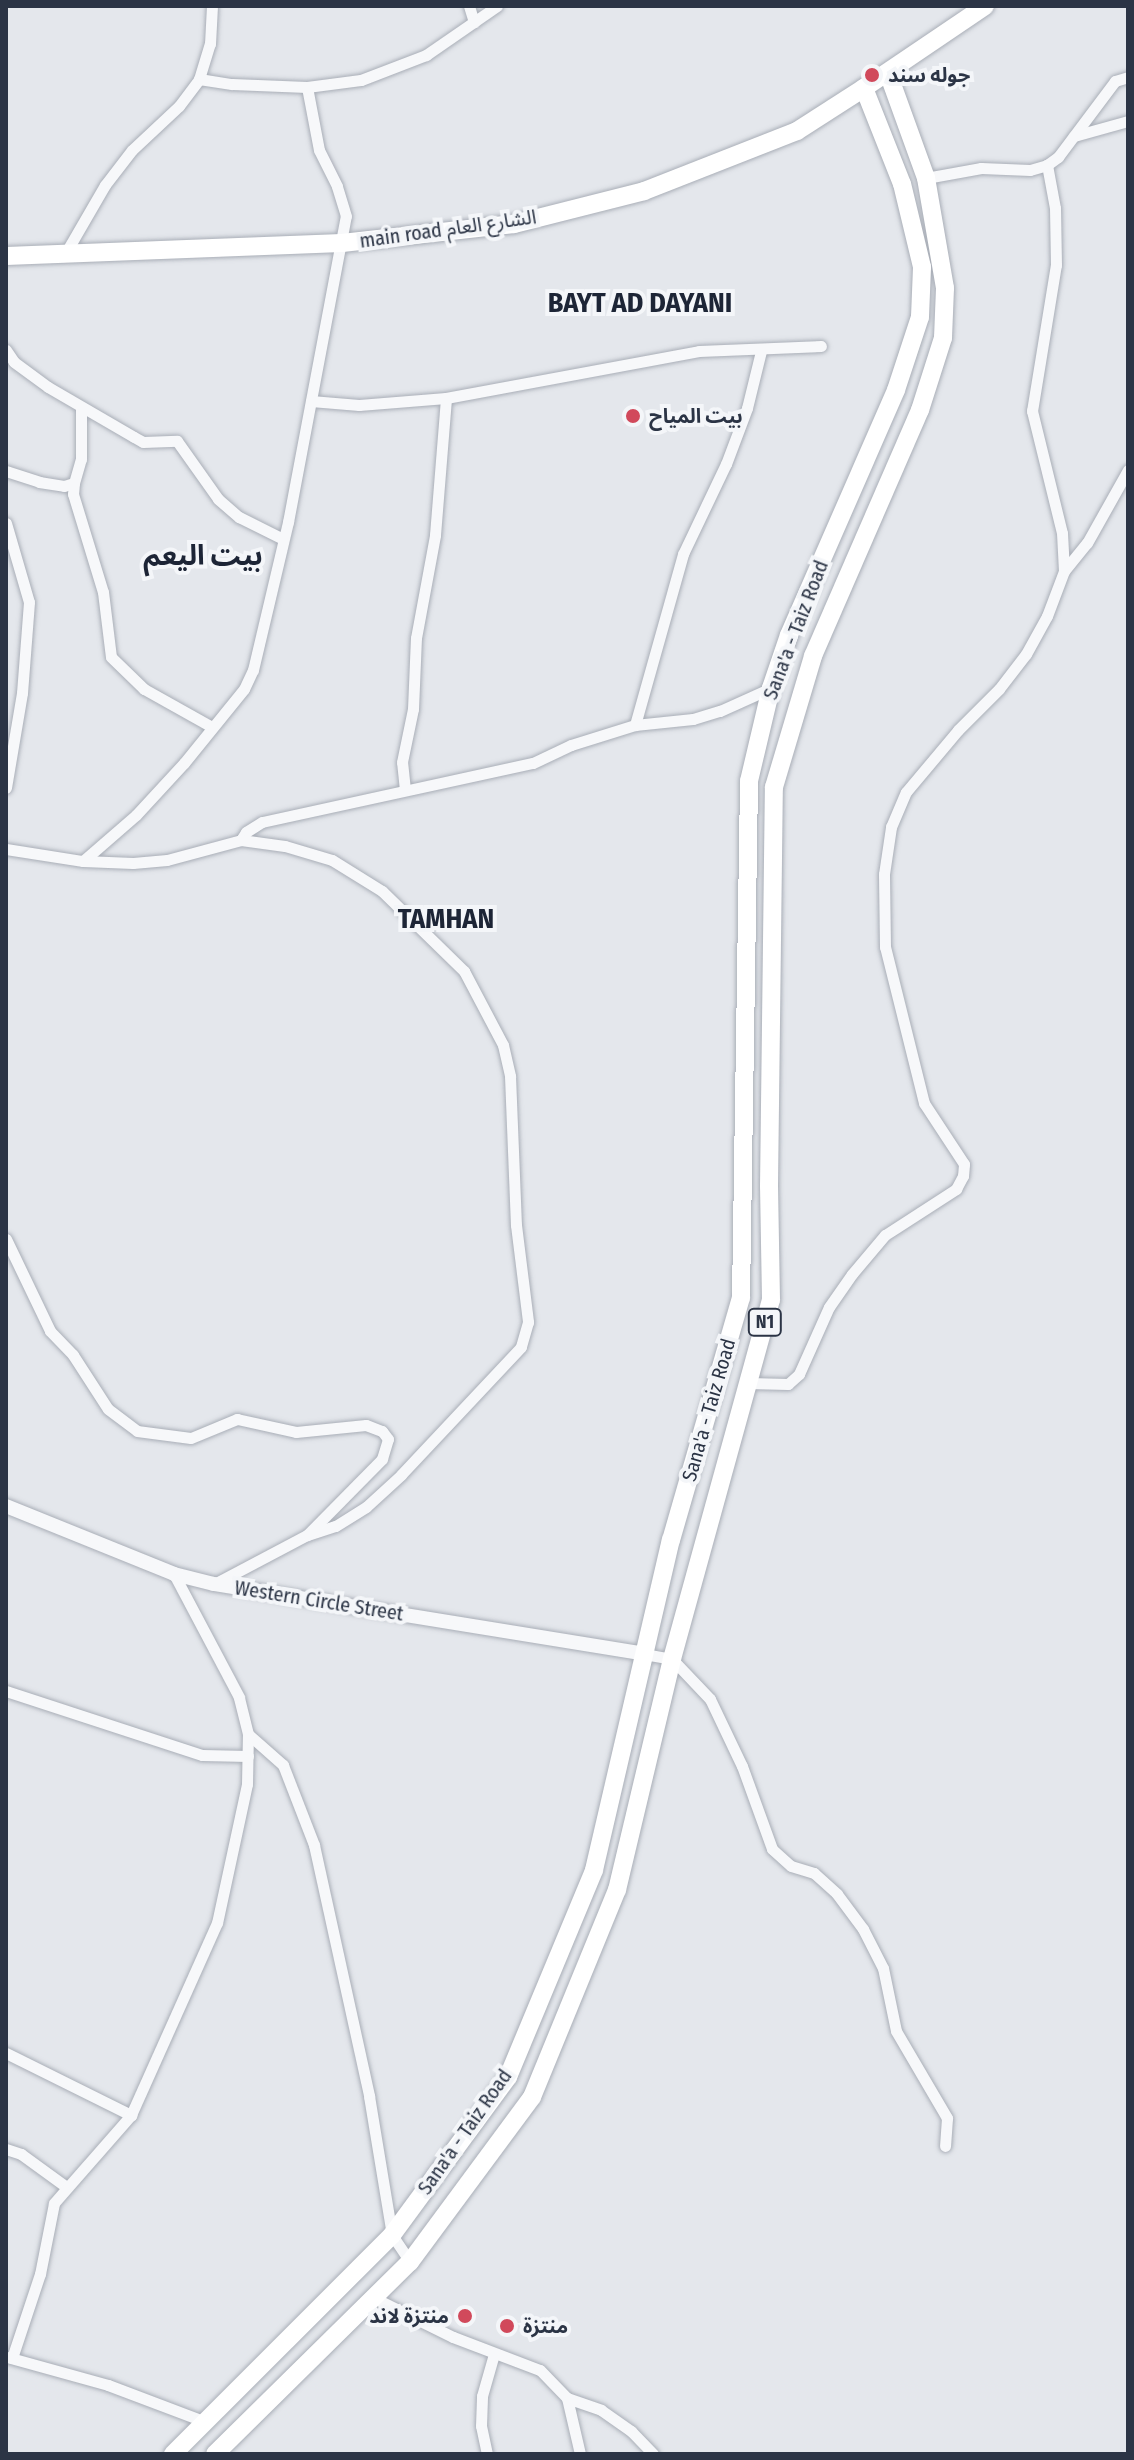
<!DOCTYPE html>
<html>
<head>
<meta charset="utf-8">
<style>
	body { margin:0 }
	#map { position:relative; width:1134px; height:2460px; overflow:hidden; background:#e4e7ec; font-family:"Fira Sans Condensed","Noto Sans Arabic",sans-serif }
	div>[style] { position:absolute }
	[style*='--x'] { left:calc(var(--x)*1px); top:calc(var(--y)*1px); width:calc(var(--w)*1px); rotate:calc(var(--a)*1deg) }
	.roads { filter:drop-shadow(0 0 2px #a9aeb7) drop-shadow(0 0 2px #a9aeb7) }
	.minor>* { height:11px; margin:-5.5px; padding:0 5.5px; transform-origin:5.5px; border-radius:5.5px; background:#f7f8fa }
	.tertiary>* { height:14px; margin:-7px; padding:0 7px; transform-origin:7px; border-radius:7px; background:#f7f8fa }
	.primary>* { height:18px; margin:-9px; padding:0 9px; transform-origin:9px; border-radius:9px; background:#fff }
	.trunk>* { height:18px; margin:-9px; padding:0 9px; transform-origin:9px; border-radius:9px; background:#fff }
	.dots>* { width:22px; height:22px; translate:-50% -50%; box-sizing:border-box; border:4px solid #f4f6f9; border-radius:50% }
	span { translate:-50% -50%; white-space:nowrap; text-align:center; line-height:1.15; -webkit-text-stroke:8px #f4f6f9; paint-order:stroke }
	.shield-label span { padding:2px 6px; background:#f4f6f9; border:2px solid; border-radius:6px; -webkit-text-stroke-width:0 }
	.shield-label { font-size:18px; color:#2b3445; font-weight:700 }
	.poi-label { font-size:20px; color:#2b3445; font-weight:700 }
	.left { translate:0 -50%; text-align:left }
	.right { translate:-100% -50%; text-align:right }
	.street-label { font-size:20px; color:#2b3445 }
	.district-label { font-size:28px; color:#1d2536; font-weight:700 }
	.frame { position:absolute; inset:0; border:8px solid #2b3445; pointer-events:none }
</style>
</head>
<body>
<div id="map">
	<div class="roads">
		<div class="minor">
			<i style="--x:469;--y:6;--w:17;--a:73"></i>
			<i style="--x:199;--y:79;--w:33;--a:9"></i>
			<i style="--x:232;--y:84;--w:75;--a:2.3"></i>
			<i style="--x:307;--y:87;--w:54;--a:-7.4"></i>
			<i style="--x:361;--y:80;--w:70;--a:-21"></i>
			<i style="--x:426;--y:55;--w:86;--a:-34.6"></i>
			<i style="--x:1074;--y:136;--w:56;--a:-15.5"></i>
			<i style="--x:926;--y:178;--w:56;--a:-10.3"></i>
			<i style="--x:981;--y:168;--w:49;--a:2.3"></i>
			<i style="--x:1030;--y:170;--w:18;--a:-16"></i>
			<i style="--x:1047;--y:165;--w:14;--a:-36"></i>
			<i style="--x:1058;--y:157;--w:95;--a:-53.1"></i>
			<i style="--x:1115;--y:81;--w:14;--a:-17"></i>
			<i style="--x:65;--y:254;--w:80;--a:-59.9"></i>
			<i style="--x:105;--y:185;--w:44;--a:-52.4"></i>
			<i style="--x:132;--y:150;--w:64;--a:-43.1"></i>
			<i style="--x:179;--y:106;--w:34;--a:-53"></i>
			<i style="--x:199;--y:79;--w:37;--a:-73"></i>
			<i style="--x:210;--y:44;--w:38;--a:-87"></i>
			<i style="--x:6;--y:350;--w:14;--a:56"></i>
			<i style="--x:14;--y:362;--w:42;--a:36.3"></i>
			<i style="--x:48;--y:387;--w:99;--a:30.2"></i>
			<i style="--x:134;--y:437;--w:10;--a:29"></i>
			<i style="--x:143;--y:442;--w:34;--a:-2"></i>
			<i style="--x:177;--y:441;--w:71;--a:54.7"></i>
			<i style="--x:218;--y:499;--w:28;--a:41"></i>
			<i style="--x:239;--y:517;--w:49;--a:26.6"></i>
			<i style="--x:311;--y:401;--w:48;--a:4.8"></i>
			<i style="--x:359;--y:405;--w:87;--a:-4.6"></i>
			<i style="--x:446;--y:398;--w:257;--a:-10.5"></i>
			<i style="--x:699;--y:351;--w:122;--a:-2.3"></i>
			<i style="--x:6;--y:471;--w:35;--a:18"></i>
			<i style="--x:39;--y:482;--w:25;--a:9"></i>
			<i style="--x:64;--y:486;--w:10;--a:-17"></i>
			<i style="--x:74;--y:483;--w:25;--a:-74"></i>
			<i style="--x:81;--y:459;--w:51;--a:-90"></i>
			<i style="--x:74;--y:483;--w:11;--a:95"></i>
			<i style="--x:73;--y:494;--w:102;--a:73"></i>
			<i style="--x:103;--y:592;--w:65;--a:83"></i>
			<i style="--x:111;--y:657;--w:46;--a:44.1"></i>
			<i style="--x:144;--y:689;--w:78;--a:29.2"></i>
			<i style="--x:6;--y:523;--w:82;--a:73.8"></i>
			<i style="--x:29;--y:602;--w:91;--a:94.4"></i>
			<i style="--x:22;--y:693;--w:96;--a:99.6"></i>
			<i style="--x:1064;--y:571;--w:36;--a:-51"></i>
			<i style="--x:1087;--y:543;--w:84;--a:-60.7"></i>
			<i style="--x:635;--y:725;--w:178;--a:-74.3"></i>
			<i style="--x:683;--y:554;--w:100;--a:-64.5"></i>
			<i style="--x:726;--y:464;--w:60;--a:-69.4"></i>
			<i style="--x:747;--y:408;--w:59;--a:-76.2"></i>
			<i style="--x:405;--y:790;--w:28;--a:-96"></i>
			<i style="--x:402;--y:762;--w:54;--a:-78.3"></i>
			<i style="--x:413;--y:709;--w:71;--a:-87.6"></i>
			<i style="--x:416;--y:638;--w:105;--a:-79.5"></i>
			<i style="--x:435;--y:535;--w:137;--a:-85.4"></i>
			<i style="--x:241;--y:840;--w:9;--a:-58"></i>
			<i style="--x:246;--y:832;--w:19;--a:-32"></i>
			<i style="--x:262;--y:822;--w:277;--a:-12.3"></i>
			<i style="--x:533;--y:763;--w:42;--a:-25.3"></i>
			<i style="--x:571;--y:745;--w:67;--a:-17.4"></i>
			<i style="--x:635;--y:725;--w:58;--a:-5.9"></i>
			<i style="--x:693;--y:719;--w:28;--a:-17"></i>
			<i style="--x:720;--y:711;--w:56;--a:-24.3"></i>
			<i style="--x:6;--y:849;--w:78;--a:8.9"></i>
			<i style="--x:83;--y:861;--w:50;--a:2.3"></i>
			<i style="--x:133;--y:863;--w:34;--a:-5"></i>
			<i style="--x:167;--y:860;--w:77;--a:-15.1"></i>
			<i style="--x:241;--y:840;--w:44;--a:7.8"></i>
			<i style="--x:285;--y:846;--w:49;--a:16.6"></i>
			<i style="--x:332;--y:860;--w:59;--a:31.8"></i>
			<i style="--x:382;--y:891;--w:115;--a:44.3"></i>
			<i style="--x:464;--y:971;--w:84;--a:62.2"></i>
			<i style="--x:503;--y:1045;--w:32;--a:77"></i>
			<i style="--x:510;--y:1076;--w:149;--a:87.7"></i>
			<i style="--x:516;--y:1225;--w:98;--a:82.9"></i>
			<i style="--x:528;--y:1322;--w:26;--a:106"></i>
			<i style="--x:521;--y:1347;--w:175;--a:133.2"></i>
			<i style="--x:401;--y:1475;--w:47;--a:137.6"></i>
			<i style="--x:366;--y:1507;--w:36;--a:148"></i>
			<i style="--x:335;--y:1526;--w:29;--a:162"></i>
			<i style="--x:307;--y:1535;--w:105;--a:152.2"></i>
			<i style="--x:83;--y:861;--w:70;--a:-41"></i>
			<i style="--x:136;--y:815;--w:71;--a:-47.3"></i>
			<i style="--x:184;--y:763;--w:95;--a:-51"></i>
			<i style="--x:244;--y:689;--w:21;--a:-65"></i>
			<i style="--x:253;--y:670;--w:152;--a:-76.7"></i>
			<i style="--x:288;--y:522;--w:311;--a:-79.3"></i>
			<i style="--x:346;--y:216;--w:31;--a:-107"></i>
			<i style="--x:337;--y:186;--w:40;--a:-116.6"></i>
			<i style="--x:319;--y:150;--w:64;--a:-100.8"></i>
			<i style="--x:6;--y:1239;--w:102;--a:64.4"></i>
			<i style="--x:50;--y:1331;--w:33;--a:46"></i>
			<i style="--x:73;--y:1355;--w:64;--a:57.1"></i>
			<i style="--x:108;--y:1409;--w:36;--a:37"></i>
			<i style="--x:137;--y:1431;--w:54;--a:7.4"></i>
			<i style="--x:191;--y:1438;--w:50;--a:-22.4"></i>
			<i style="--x:237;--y:1419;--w:60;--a:12.4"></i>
			<i style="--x:296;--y:1432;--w:70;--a:-5.7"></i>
			<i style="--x:366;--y:1425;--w:17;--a:21"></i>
			<i style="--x:382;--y:1431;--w:10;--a:53"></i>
			<i style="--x:388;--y:1439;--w:21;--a:107"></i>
			<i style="--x:382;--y:1459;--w:107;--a:134.6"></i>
			<i style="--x:748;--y:1383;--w:40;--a:1.4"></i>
			<i style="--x:788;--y:1384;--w:15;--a:-42"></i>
			<i style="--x:799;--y:1374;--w:73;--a:-65.9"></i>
			<i style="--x:829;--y:1307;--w:40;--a:-55.1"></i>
			<i style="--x:852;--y:1274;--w:51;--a:-49.8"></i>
			<i style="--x:885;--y:1235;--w:85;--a:-32.9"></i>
			<i style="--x:956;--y:1189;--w:15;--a:-62"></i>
			<i style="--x:963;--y:1176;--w:12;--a:-85"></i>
			<i style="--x:964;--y:1164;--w:73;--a:-123.3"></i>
			<i style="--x:924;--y:1103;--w:161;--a:-104"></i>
			<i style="--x:885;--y:947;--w:73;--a:-90.8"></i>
			<i style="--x:884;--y:874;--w:48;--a:-81.5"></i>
			<i style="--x:891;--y:827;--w:38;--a:-67"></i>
			<i style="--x:906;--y:792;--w:81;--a:-50"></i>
			<i style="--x:958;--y:730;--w:58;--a:-45"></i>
			<i style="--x:999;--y:689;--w:44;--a:-52.4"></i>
			<i style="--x:1026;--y:654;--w:43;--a:-61.1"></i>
			<i style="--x:1047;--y:616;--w:48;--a:-69.3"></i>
			<i style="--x:1064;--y:571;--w:38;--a:-93"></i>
			<i style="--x:1062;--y:533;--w:126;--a:-103.8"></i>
			<i style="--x:1032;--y:411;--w:148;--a:-80.7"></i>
			<i style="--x:1056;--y:265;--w:57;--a:-91"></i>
			<i style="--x:1055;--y:208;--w:44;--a:-100.5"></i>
			<i style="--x:644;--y:1654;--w:28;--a:10"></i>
			<i style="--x:672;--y:1659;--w:55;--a:46.5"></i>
			<i style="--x:710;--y:1699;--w:74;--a:64.5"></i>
			<i style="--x:742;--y:1766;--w:88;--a:70.1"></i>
			<i style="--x:772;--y:1849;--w:25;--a:42"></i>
			<i style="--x:791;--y:1866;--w:24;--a:17"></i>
			<i style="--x:814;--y:1873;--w:31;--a:42"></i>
			<i style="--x:837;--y:1894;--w:44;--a:53.4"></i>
			<i style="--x:863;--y:1929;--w:44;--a:62.9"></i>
			<i style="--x:883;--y:1968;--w:64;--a:78.3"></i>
			<i style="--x:896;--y:2031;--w:101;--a:59.6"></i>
			<i style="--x:947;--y:2118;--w:28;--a:94"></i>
			<i style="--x:6;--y:1691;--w:206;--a:18.1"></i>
			<i style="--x:202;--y:1755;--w:46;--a:1.2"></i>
			<i style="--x:248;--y:1734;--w:47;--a:41.5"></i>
			<i style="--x:283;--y:1765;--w:86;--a:68.8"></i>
			<i style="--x:314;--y:1845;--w:257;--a:77.6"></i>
			<i style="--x:369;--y:2096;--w:141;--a:80.6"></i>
			<i style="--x:392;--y:2235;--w:32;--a:56"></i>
			<i style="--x:6;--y:2053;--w:140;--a:26.4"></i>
			<i style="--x:6;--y:2149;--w:16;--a:18"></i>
			<i style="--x:21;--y:2154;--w:54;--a:36"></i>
			<i style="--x:374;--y:2298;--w:88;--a:26.3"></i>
			<i style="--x:453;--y:2337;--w:93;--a:20.8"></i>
			<i style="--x:540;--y:2370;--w:39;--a:46"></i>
			<i style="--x:567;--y:2398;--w:36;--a:19"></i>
			<i style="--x:601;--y:2410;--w:37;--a:35"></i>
			<i style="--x:631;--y:2431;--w:32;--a:46"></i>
			<i style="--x:7;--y:2357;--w:105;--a:15.5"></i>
			<i style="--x:108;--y:2385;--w:105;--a:20.7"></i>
			<i style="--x:12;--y:2358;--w:89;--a:-71.6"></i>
			<i style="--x:40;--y:2274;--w:72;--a:-78.8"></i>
			<i style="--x:54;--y:2203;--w:117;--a:-48.8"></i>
			<i style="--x:131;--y:2115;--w:210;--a:-65.9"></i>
			<i style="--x:217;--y:1923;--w:142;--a:-77.8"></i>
			<i style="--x:247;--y:1784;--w:50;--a:-88.9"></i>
			<i style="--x:248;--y:1734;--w:38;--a:-104"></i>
			<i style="--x:239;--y:1697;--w:139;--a:-117.9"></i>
			<i style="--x:567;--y:2398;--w:57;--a:76.9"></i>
			<i style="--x:487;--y:2454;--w:29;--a:-102"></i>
			<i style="--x:481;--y:2426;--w:30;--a:-88"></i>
			<i style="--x:482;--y:2396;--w:44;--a:-74.1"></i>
		</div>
		<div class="tertiary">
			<i style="--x:6;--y:1506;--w:181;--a:22"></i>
			<i style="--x:174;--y:1574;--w:41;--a:14"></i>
			<i style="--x:214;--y:1584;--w:436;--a:9.2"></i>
		</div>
		<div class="primary">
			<i style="--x:6;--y:256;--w:336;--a:-2.2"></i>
			<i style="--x:342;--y:243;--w:173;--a:-6.3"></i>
			<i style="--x:514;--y:224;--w:134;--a:-14.2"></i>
			<i style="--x:644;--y:191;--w:164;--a:-21.4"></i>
			<i style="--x:797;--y:131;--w:80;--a:-32.7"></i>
		</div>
		<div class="trunk">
			<i style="--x:173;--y:2454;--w:310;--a:-45"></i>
			<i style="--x:392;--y:2235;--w:196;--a:-53.7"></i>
			<i style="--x:508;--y:2077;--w:224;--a:-67.4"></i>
			<i style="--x:594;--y:1870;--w:339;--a:-76.9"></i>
			<i style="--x:671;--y:1540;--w:252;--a:-73.9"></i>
			<i style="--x:741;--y:1298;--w:517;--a:-89.11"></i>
			<i style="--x:749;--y:781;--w:96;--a:-76.7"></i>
			<i style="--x:771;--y:688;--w:56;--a:-71.2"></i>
			<i style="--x:789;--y:635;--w:267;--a:-66.4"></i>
			<i style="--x:896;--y:390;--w:77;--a:-71.8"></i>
			<i style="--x:920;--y:317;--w:50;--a:-87.7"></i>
			<i style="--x:922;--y:267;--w:85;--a:-103.5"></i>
			<i style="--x:902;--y:184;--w:103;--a:-111.6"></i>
			<i style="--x:864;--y:88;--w:146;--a:-34.1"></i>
			<i style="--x:215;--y:2454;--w:274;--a:-44.6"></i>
			<i style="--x:410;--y:2262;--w:205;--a:-53.5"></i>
			<i style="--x:532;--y:2097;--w:224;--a:-67.7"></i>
			<i style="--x:617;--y:1890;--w:237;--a:-76.6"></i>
			<i style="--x:672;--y:1659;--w:372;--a:-74.6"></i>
			<i style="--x:771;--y:1300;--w:114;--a:-91"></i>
			<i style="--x:769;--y:1186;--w:399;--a:-89.3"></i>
			<i style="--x:774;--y:787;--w:137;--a:-73.4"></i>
			<i style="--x:813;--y:656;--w:268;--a:-66.5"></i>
			<i style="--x:920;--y:410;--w:76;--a:-72.3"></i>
			<i style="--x:943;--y:338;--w:50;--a:-87.7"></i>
			<i style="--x:945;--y:288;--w:112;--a:-99.8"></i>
			<i style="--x:926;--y:178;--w:112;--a:-109.9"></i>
		</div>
	</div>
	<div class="dots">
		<i style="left:872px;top:75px;background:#d1495b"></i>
		<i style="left:633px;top:416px;background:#d1495b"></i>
		<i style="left:465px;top:2316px;background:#d1495b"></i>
		<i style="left:507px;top:2326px;background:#d1495b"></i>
	</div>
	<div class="shield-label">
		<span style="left:765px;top:1322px">N1</span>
	</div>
	<div class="poi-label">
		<span class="left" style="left:888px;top:75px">جوله سند</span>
		<span class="left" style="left:649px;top:416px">بيت المياح</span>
		<span class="right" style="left:449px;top:2316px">منتزة لاند</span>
		<span class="left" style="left:523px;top:2326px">منتزة</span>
	</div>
	<div class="street-label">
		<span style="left:448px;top:229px;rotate:-8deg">main road الشارع العام</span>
		<span style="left:796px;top:630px;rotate:-69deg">Sana'a - Taiz Road</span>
		<span style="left:709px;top:1410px;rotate:-74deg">Sana'a - Taiz Road</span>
		<span style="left:319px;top:1601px;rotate:9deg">Western Circle Street</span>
		<span style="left:465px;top:2132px;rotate:-55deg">Sana'a - Taiz Road</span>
	</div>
	<div class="district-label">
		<span style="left:640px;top:303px">BAYT AD DAYANI</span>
		<span style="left:203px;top:556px">بيت اليعم</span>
		<span style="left:446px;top:919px">TAMHAN</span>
	</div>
	<div class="frame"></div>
</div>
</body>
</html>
